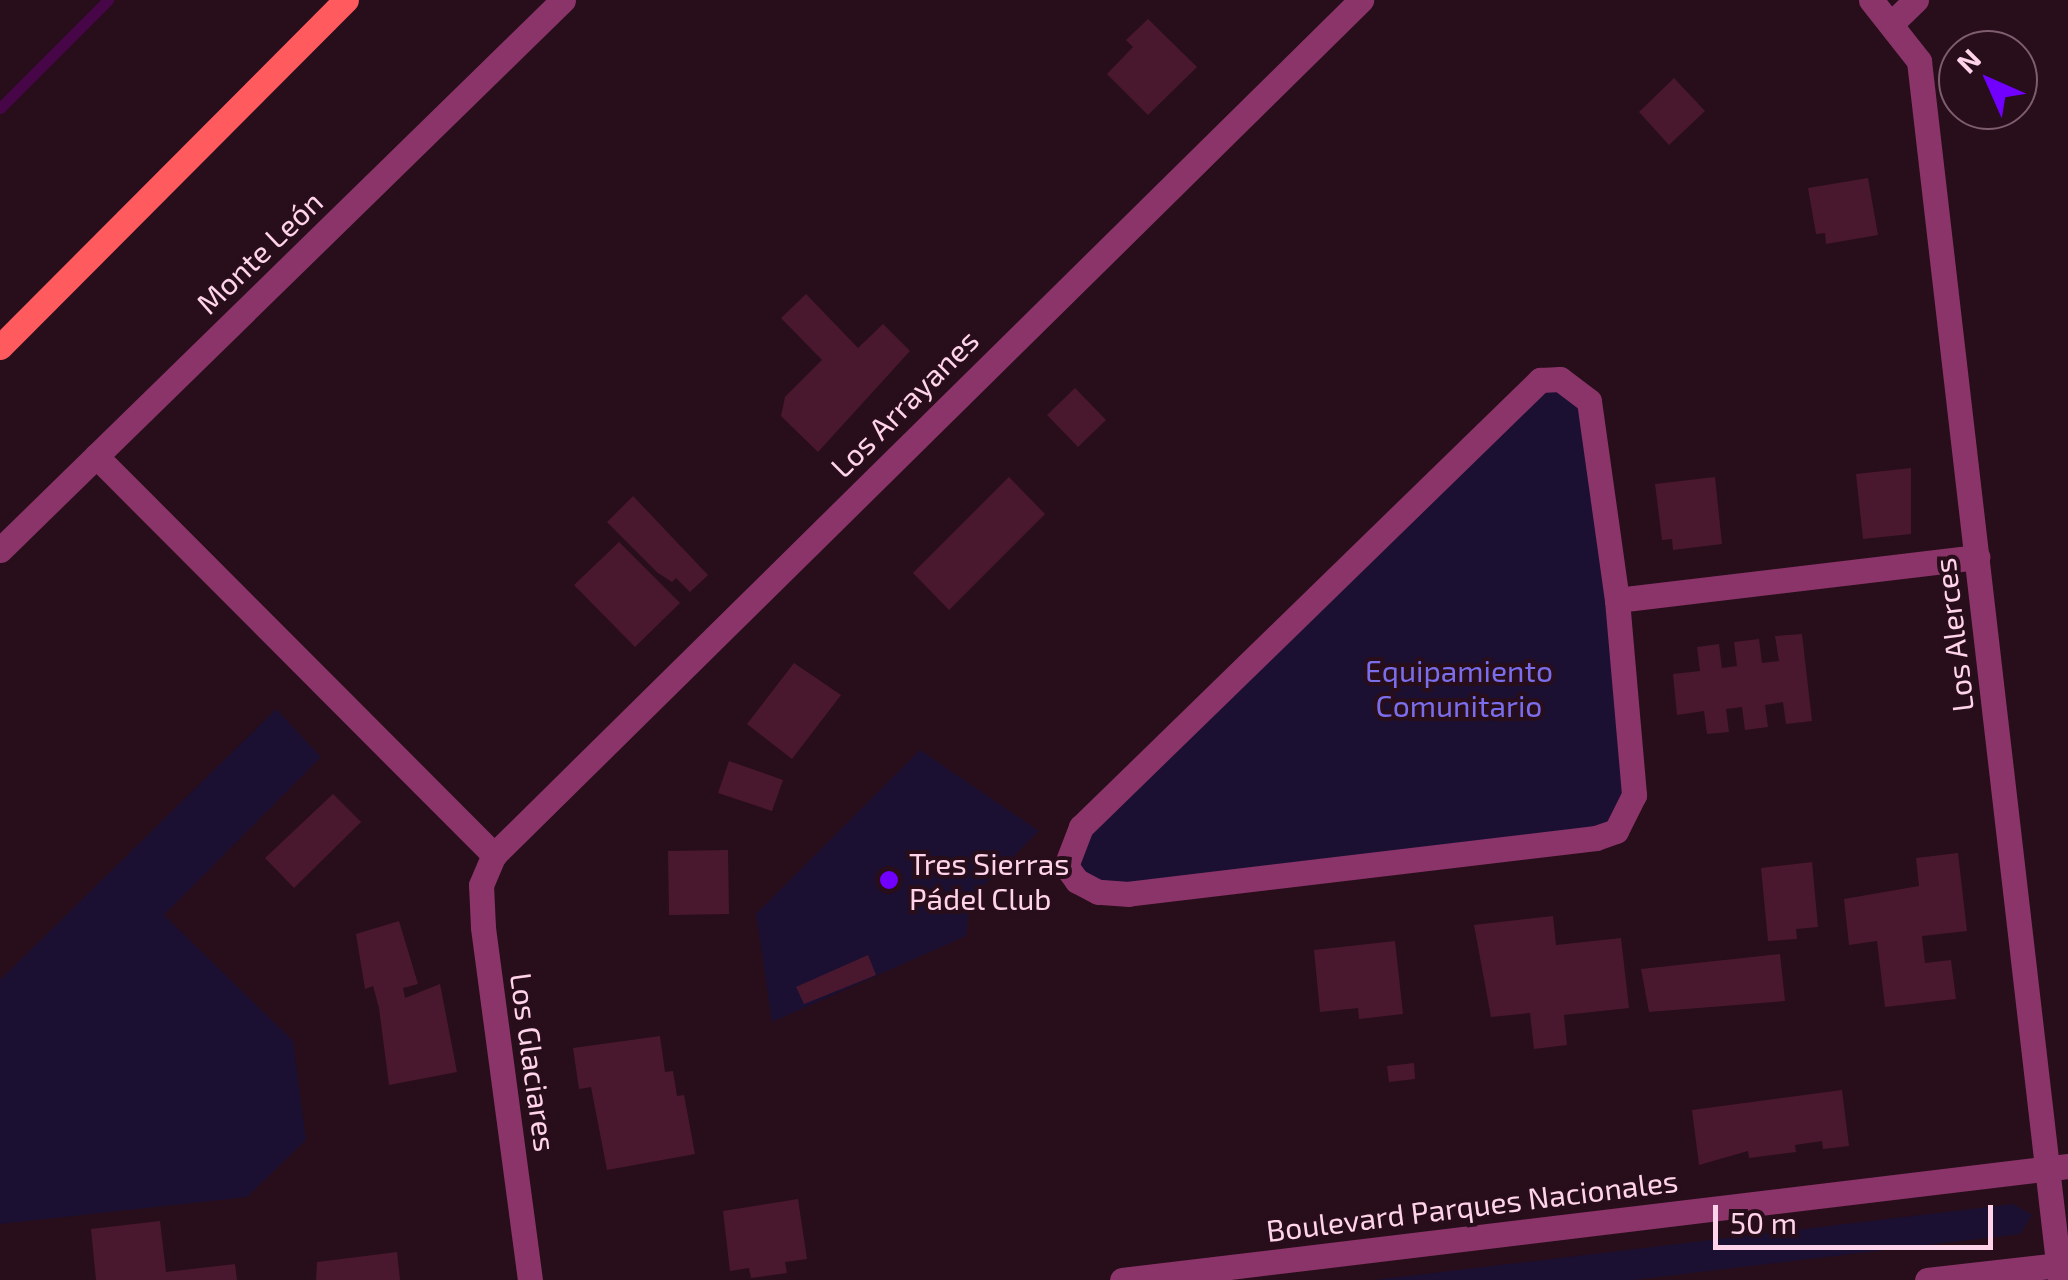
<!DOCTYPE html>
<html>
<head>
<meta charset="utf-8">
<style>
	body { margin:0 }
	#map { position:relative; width:2068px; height:1280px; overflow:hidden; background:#280d1a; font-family:"Exo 2",sans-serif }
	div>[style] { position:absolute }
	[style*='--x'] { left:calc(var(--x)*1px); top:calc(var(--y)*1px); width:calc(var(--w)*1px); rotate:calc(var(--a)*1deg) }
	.green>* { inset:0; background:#1b1032 }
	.stream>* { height:11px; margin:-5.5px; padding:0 5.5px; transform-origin:5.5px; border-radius:5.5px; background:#470648 }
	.building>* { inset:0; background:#4a182e }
	.minor>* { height:25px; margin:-12.5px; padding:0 12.5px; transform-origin:12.5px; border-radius:12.5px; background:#8a3469 }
	.major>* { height:25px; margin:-12.5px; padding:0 12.5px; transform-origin:12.5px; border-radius:12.5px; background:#ff5b5f }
	.dots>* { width:28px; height:28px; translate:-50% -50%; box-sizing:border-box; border:5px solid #280d1a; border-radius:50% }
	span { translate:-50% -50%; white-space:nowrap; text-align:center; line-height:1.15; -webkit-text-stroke:8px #280d1a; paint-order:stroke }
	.street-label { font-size:30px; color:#ffd4eb }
	.park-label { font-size:30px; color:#7b6eec }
	.poi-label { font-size:30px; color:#ffd4eb }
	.left { translate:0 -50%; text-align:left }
	.north { position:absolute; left:1938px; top:30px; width:100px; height:100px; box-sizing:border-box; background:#280d1a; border:2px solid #7e5d6e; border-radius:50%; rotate:315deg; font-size:28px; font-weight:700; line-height:40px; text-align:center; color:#ffd4eb }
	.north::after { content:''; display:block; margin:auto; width:35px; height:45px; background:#7200ff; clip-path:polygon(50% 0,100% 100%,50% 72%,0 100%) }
	.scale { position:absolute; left:1713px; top:1205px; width:280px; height:45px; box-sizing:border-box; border:5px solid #ffd4eb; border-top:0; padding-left:12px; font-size:30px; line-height:35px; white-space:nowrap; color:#ffd4eb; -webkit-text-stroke:8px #280d1a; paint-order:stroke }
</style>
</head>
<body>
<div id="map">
	<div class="green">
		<i style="clip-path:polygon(1577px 387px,1634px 795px,1616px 831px,1098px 892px,1068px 846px,1524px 391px)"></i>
		<i style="clip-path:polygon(276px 709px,321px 757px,164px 915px,293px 1041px,306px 1140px,247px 1197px,0 1224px,0 980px)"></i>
		<i style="clip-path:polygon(920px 750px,1039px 831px,971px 898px,966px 936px,772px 1022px,756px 914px)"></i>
		<i style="clip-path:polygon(2013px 1204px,2032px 1215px,2020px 1234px,1633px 1280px,1374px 1280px)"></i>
	</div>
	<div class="stream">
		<i style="--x:0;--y:108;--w:153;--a:-45"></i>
	</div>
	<div class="building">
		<i style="clip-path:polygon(1148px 19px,1197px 67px,1148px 115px,1107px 74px,1133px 47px,1126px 40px)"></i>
		<i style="clip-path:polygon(1674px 78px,1705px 111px,1669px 145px,1639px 112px)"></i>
		<i style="clip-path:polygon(1868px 178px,1878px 235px,1826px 244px,1825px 233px,1816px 234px,1808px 188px)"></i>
		<i style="clip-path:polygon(806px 294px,858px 348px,883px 324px,910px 351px,818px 452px,781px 416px,785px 397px,822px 360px,781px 318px)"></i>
		<i style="clip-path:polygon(1075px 388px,1106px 420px,1078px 447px,1047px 415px)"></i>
		<i style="clip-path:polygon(1911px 468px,1911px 534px,1863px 539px,1856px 474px)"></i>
		<i style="clip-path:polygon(1009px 477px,1045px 514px,949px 610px,913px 573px)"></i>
		<i style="clip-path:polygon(1715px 477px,1722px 544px,1673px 550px,1672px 539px,1662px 540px,1655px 484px)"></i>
		<i style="clip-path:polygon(633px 496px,708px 575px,690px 592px,676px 578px,672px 582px,658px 573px,607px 522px)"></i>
		<i style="clip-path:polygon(619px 542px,680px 603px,635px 647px,574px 585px)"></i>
		<i style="clip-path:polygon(1802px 634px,1812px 721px,1786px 724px,1783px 702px,1765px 705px,1768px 727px,1745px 730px,1742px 707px,1726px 709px,1729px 732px,1707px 734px,1704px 711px,1677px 715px,1673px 674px,1700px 671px,1697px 647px,1719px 644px,1722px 668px,1737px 666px,1734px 642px,1759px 639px,1762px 663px,1779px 661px,1775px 636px)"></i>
		<i style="clip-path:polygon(794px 663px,841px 695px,792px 759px,747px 724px)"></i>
		<i style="clip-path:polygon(729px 761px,783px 780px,772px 811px,718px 793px)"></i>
		<i style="clip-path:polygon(333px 794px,361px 822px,294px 888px,265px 858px)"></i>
		<i style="clip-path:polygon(728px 850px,729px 914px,669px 915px,668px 851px)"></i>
		<i style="clip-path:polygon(1958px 853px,1967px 931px,1922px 936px,1925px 963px,1951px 960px,1956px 999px,1885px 1007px,1877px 941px,1849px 945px,1844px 899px,1919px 886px,1916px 858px)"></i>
		<i style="clip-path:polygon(1812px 862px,1818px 927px,1796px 929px,1797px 939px,1768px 941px,1761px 868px)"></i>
		<i style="clip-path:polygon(1553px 916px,1556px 945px,1621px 938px,1629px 1008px,1564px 1015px,1567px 1045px,1534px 1049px,1530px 1013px,1491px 1017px,1474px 925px)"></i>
		<i style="clip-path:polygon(399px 921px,418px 984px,403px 988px,405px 998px,440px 984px,457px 1072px,389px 1085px,379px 1008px,373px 986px,365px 989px,356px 934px)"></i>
		<i style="clip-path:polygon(1395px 941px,1403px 1014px,1359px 1019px,1358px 1008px,1320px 1012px,1314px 950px)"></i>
		<i style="clip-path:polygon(1780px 954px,1785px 1001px,1649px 1012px,1641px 969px)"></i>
		<i style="clip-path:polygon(868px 955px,876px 975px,804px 1004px,796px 987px)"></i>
		<i style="clip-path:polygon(660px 1036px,665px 1072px,673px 1071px,677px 1096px,684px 1095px,695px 1154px,607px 1170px,591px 1087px,579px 1089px,573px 1048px)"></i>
		<i style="clip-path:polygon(1414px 1063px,1415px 1079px,1389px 1082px,1387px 1066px)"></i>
		<i style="clip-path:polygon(1842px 1090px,1849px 1146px,1823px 1149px,1822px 1141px,1795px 1145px,1796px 1152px,1749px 1158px,1748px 1151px,1699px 1165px,1692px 1110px)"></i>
		<i style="clip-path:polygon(798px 1199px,807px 1259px,785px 1262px,787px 1273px,751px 1278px,749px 1268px,730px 1271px,723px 1211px)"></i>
		<i style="clip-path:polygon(160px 1221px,166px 1272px,235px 1264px,237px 1280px,96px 1280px,91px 1229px)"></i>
		<i style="clip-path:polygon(397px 1252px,400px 1280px,316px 1280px,317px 1262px)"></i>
	</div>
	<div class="minor">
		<i style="--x:1871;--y:0;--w:78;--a:51.8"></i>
		<i style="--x:1919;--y:61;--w:1227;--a:83.4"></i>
		<i style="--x:1893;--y:22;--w:32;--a:-44"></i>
		<i style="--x:96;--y:456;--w:564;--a:45.07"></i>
		<i style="--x:0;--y:550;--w:787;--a:-44.33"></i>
		<i style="--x:1617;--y:600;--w:196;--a:85"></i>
		<i style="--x:1634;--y:795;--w:40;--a:116.6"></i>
		<i style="--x:1616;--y:831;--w:21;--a:161"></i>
		<i style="--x:1596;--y:838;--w:470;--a:173.2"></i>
		<i style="--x:1129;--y:894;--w:31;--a:-176"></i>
		<i style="--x:1098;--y:892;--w:24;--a:-152"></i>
		<i style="--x:1077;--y:881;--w:19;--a:-126"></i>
		<i style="--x:1066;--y:866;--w:42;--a:-69"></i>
		<i style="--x:1081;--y:827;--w:641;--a:-44.24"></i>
		<i style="--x:1540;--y:380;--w:20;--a:-3"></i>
		<i style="--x:1560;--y:379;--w:36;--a:37"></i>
		<i style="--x:1589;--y:401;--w:201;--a:82"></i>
		<i style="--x:1617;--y:600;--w:363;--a:-6.8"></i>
		<i style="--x:530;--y:1280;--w:356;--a:-97.6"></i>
		<i style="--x:483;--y:927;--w:42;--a:-92.7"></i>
		<i style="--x:481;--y:885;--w:33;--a:-67"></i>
		<i style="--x:494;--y:855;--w:1218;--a:-44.6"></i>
		<i style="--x:1122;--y:1280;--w:953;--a:-6.87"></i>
		<i style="--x:1927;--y:1280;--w:142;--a:-6.5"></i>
	</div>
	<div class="major">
		<i style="--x:0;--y:347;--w:490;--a:-45.1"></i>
	</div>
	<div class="dots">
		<i style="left:889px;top:880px;background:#7200ff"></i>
	</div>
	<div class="street-label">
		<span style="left:259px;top:252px;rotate:-44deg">Monte León</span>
		<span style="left:904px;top:403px;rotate:-45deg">Los Arrayanes</span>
		<span style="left:1953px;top:635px;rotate:-97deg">Los Alerces</span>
		<span style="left:534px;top:1062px;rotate:82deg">Los Glaciares</span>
		<span style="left:1472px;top:1205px;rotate:-7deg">Boulevard Parques Nacionales</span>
	</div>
	<div class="park-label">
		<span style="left:1459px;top:687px">Equipamiento<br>Comunitario</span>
	</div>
	<div class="poi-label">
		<span class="left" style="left:909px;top:880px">Tres Sierras<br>Pádel Club</span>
	</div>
	<div class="north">N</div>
	<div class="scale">50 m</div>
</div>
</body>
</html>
